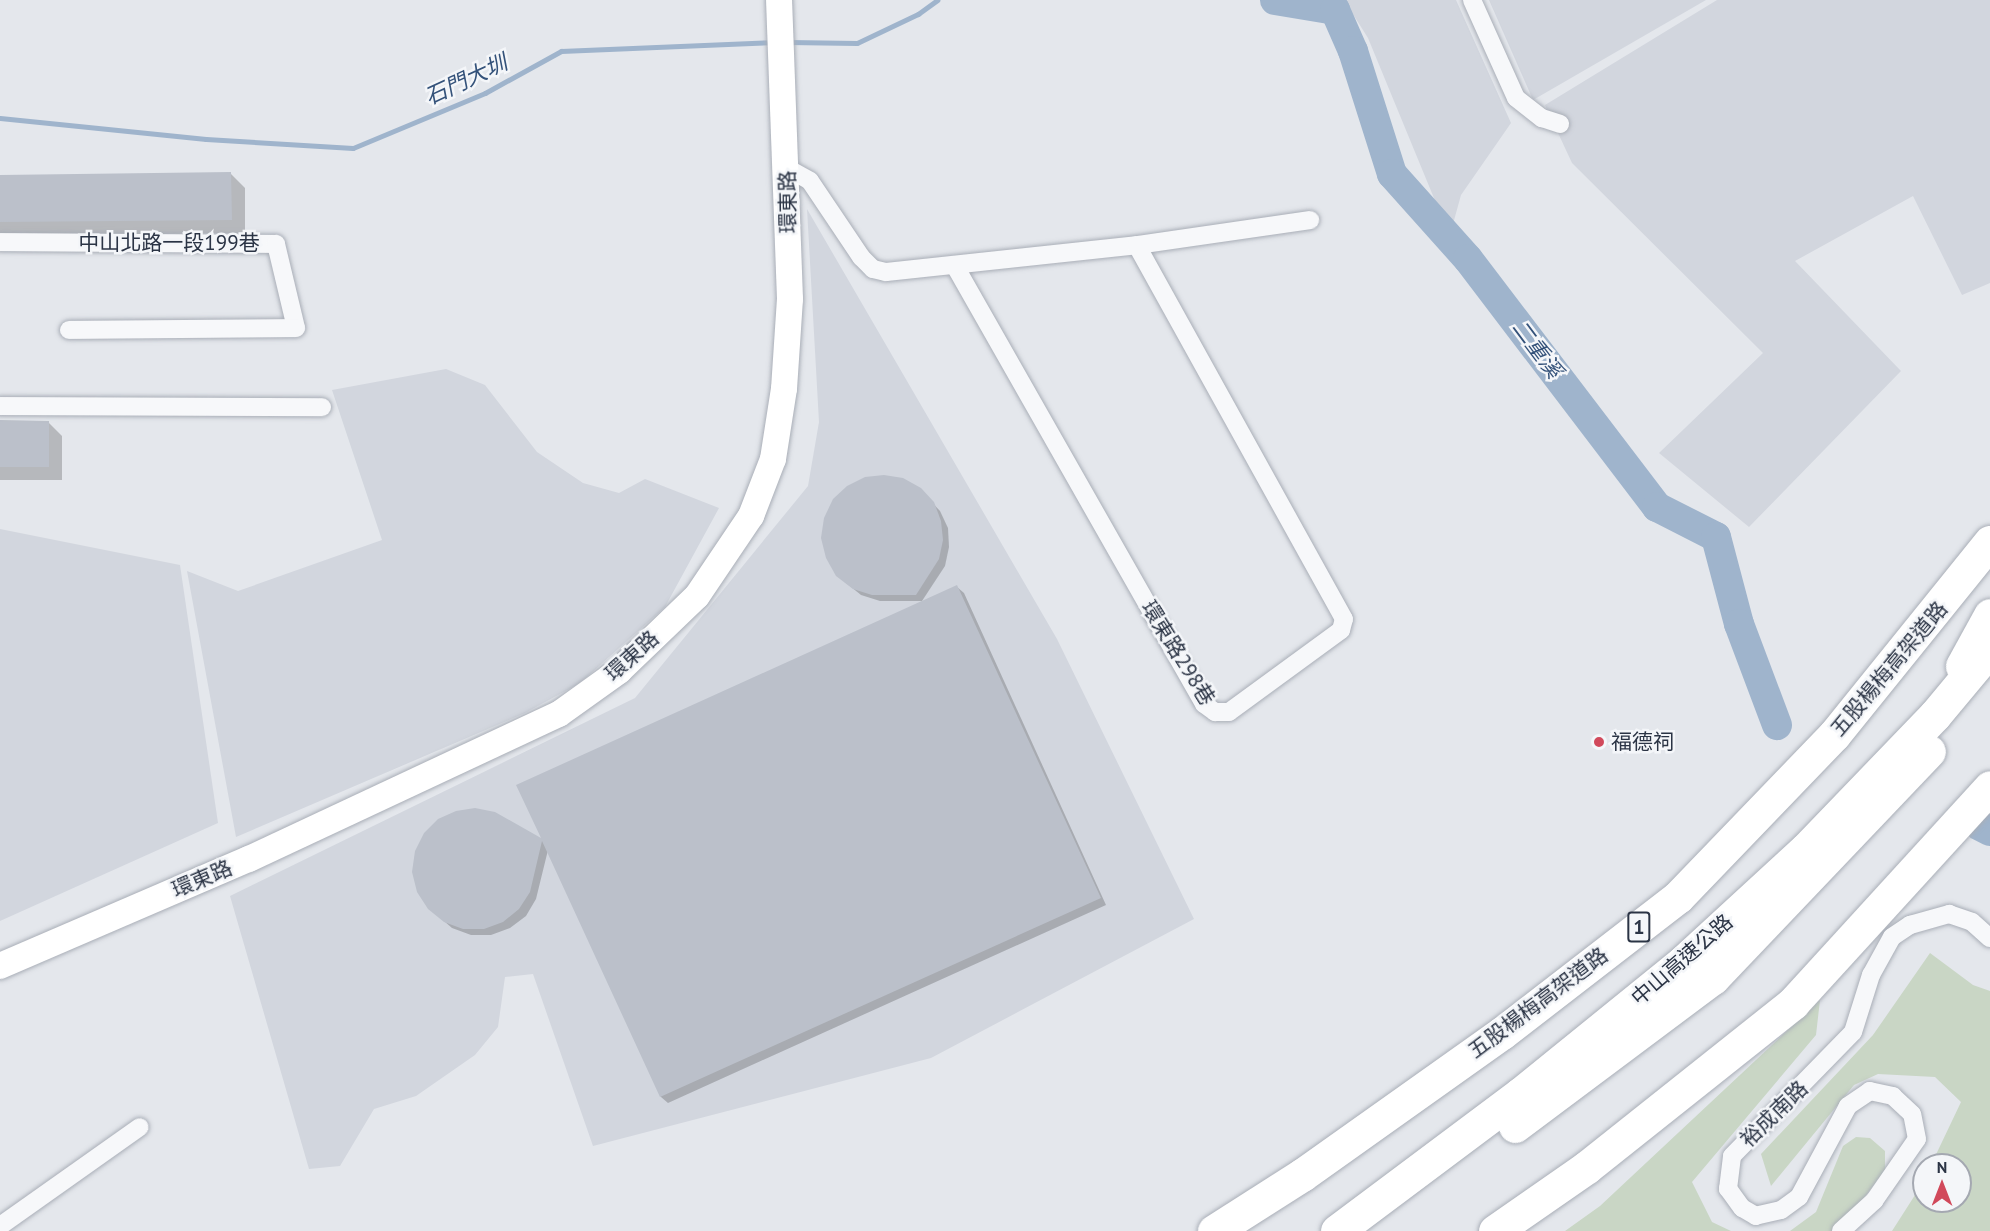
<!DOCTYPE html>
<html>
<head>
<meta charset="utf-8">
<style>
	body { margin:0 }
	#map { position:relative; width:1990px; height:1231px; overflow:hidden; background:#e4e7ec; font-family:"PT Sans","Noto Sans TC",sans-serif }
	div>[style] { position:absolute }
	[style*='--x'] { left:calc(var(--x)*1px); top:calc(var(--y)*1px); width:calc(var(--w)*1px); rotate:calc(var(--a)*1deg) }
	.built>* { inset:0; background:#d2d6de }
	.green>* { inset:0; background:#c9d6c5 }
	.shadow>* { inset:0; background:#0003 }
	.stream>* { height:5px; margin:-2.5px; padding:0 2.5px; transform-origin:2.5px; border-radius:2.5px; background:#9fb4cc }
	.river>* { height:30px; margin:-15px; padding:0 15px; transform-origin:15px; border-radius:15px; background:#9fb4cc }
	.building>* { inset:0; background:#bbc0ca }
	.roads { filter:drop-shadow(0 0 2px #a9aeb7) drop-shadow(0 0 2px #a9aeb7) }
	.street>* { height:18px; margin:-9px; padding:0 9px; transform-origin:9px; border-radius:9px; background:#f7f8fa }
	.secondary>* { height:26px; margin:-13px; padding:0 13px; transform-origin:13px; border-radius:13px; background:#fff }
	.highway>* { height:33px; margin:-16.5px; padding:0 16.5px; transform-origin:16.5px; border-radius:16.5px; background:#fff }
	.dots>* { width:16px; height:16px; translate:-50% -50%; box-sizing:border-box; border:3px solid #f4f6f9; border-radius:50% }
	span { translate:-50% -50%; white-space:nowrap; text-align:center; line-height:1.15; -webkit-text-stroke:5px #f4f6f9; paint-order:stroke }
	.shield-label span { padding:2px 4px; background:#f4f6f9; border:2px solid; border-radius:4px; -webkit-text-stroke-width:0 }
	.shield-label { font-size:20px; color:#2b3445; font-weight:700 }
	.street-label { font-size:21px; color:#2b3445 }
	.poi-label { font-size:21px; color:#2b3445 }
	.left { translate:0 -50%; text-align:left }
	.water-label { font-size:22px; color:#34527a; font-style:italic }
	.north { position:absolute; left:1912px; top:1153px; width:60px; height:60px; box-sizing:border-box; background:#f4f6f9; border:2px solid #a4a8b1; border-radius:50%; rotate:0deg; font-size:16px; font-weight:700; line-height:24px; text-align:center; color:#2b3445 }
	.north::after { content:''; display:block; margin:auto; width:21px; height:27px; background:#d1495b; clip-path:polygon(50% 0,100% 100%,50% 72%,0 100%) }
</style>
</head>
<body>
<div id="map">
	<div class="built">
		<i style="clip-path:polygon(1344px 0,1456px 0,1511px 123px,1461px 195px,1453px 224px,1436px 203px,1368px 38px)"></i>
		<i style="clip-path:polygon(1489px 0,1706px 0,1533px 100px)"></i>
		<i style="clip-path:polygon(1717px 0,1990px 0,1990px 283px,1962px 295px,1913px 196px,1795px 261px,1901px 371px,1749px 527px,1659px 453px,1763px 353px,1572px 163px,1545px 105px)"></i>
		<i style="clip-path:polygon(807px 209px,1057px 639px,1194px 919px,931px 1058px,593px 1146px,533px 974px,505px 977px,498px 1027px,475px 1055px,416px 1096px,374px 1109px,340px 1166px,309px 1169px,230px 896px,635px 698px,808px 486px,819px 422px)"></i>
		<i style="clip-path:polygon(446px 369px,485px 385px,537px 452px,583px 483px,619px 493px,645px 479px,719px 508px,665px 607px,580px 683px,525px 713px,236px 837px,187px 571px,238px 591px,382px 540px,332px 390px)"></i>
		<i style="clip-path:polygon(0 529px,180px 565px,218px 823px,0 921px)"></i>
	</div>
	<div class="green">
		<i style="clip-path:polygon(1930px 953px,1973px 985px,1990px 991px,1990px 1231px,1892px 1231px,1924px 1181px,1924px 1201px,1960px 1201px,1960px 1165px,1931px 1165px,1961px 1102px,1935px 1077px,1878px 1074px,1854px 1085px,1771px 1186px,1761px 1154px,1873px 1035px)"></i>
		<i style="clip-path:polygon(1820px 1000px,1816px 1035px,1692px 1182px,1712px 1222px,1731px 1231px,1565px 1231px,1600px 1206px)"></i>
		<i style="clip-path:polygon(1856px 1137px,1870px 1138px,1885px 1151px,1885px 1170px,1839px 1231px,1790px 1231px,1816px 1212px,1843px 1146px)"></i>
	</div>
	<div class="shadow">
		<i style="clip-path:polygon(231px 174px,245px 188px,245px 233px,0 236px,0 176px)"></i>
		<i style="clip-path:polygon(0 422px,48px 422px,62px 436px,62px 480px,0 480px)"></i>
		<i style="clip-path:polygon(927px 497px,940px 511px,948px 528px,949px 547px,945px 566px,922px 601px,880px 601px,861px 595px,845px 582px)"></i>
		<i style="clip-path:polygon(957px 587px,964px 593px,1106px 905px,668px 1103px,661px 1097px,548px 850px,536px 899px,526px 916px,510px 928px,491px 935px,471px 935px,452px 928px,429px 908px,456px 812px,544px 841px)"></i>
	</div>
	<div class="stream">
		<i style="--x:788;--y:42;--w:69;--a:0.8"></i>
		<i style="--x:857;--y:43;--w:68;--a:-25.4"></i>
		<i style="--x:918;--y:14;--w:24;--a:-36"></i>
		<i style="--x:0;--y:118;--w:207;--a:5.8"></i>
		<i style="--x:206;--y:139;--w:147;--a:3.5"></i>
		<i style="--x:353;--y:148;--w:143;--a:-22.6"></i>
		<i style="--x:485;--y:93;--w:87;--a:-28.9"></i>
		<i style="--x:561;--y:51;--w:211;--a:-2.4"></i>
	</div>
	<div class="river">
		<i style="--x:1275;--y:0;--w:61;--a:9.5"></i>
		<i style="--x:1335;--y:10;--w:45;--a:66.3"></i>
		<i style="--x:1353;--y:51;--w:129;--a:72.4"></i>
		<i style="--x:1392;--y:174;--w:114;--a:48.2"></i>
		<i style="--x:1468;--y:259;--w:312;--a:52.7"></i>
		<i style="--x:1657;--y:507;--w:66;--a:27"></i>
		<i style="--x:1716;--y:537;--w:90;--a:75.2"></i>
		<i style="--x:1739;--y:624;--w:108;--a:69.4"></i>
		<i style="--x:1980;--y:826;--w:11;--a:27"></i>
	</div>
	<div class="building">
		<i style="clip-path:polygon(231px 172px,232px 220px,0 222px,0 175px)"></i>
		<i style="clip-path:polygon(0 420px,49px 421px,49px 467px,0 467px)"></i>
		<i style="clip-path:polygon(884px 475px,903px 478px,921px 488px,934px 502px,941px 521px,943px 540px,939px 559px,916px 595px,872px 595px,853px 589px,836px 576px,826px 558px,821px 538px,824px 518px,833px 499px,847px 486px,865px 477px)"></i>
		<i style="clip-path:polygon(957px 585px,1101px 898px,660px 1097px,542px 841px,530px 892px,519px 909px,503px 922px,484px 929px,463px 929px,444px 922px,428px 909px,417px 892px,412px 872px,415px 851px,424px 833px,438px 819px,456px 811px,475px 808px,495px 812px,541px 838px,516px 785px)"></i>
	</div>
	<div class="roads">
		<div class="street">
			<i style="--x:1472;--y:0;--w:107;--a:65.8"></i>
			<i style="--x:1516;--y:98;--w:33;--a:38"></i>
			<i style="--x:1542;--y:118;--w:19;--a:18"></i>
			<i style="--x:787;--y:168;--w:26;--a:29"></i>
			<i style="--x:810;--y:181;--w:92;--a:56.1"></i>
			<i style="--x:861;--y:257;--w:17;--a:45"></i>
			<i style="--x:873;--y:269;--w:13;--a:13"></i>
			<i style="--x:886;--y:272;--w:252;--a:-6.1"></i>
			<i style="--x:1137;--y:245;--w:175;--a:-8.2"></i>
			<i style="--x:0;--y:242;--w:276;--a:0.4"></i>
			<i style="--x:276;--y:244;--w:86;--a:76.6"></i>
			<i style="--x:296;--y:328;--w:227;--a:179.5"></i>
			<i style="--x:955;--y:266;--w:504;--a:60.38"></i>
			<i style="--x:1204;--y:704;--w:14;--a:36"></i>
			<i style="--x:1215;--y:712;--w:14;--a:0"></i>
			<i style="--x:1229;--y:712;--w:139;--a:-36.2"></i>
			<i style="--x:1341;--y:630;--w:11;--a:-75"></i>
			<i style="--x:1344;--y:619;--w:427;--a:-119"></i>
			<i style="--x:0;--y:406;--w:322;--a:0.2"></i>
			<i style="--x:0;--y:1226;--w:171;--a:-35.3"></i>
			<i style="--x:1841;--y:1231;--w:45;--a:-42.3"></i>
			<i style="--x:1874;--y:1201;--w:75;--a:-55.3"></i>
			<i style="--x:1917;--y:1139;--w:25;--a:-101"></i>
			<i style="--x:1912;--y:1114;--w:26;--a:-137"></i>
			<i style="--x:1893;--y:1096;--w:24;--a:-168"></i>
			<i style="--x:1870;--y:1091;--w:27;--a:146"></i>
			<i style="--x:1848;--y:1106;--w:103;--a:118.3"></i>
			<i style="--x:1799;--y:1197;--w:22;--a:144"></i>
			<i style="--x:1781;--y:1210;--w:26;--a:167"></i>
			<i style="--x:1756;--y:1216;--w:16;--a:-150"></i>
			<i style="--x:1742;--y:1208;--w:24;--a:-126"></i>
			<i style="--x:1728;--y:1189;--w:33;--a:-83"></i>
			<i style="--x:1732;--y:1156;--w:173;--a:-45.7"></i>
			<i style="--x:1853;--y:1032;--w:60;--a:-72.5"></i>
			<i style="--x:1871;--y:975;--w:43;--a:-61.1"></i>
			<i style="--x:1892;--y:937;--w:22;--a:-34"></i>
			<i style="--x:1910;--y:925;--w:41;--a:-15.8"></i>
			<i style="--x:1949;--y:914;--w:24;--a:19"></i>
			<i style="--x:1972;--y:922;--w:24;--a:42"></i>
		</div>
		<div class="secondary">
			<i style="--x:0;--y:966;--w:271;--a:-23.3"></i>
			<i style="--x:249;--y:859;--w:342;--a:-25.1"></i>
			<i style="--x:559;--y:714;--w:74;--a:-35.6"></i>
			<i style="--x:619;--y:671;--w:108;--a:-43.9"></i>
			<i style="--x:697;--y:596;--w:97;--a:-56"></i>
			<i style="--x:751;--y:516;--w:61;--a:-68.9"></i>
			<i style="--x:773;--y:459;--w:71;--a:-81.1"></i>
			<i style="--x:784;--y:389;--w:90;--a:-86.2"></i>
			<i style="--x:790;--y:299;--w:299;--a:-92.1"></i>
		</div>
		<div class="highway">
			<i style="--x:1962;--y:666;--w:58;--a:-61.2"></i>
			<i style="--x:1515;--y:1126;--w:247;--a:-36.8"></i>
			<i style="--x:1713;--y:978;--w:313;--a:-46.4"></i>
			<i style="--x:1214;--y:1231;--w:104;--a:-32.5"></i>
			<i style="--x:1302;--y:1175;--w:245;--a:-35.4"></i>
			<i style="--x:1502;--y:1033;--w:222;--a:-37.7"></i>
			<i style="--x:1678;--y:897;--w:225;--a:-46.1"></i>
			<i style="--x:1834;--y:735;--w:248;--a:-51.1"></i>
			<i style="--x:1337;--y:1231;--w:229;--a:-36.8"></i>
			<i style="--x:1520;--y:1094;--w:210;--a:-39"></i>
			<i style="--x:1683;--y:962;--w:167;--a:-42.6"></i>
			<i style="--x:1806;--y:849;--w:186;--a:-46.1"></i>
			<i style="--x:1935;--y:715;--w:86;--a:-50.2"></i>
			<i style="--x:1495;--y:1231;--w:112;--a:-34.8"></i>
			<i style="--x:1587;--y:1167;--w:263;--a:-38.5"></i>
			<i style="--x:1793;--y:1003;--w:292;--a:-47.6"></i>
		</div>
	</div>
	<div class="dots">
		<i style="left:1599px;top:742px;background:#d1495b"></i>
	</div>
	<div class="shield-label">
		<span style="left:1639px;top:927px">1</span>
	</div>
	<div class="street-label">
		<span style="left:788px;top:202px;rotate:-91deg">環東路</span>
		<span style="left:169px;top:243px">中山北路一段199巷</span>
		<span style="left:1178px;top:653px;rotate:58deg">環東路298巷</span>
		<span style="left:632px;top:656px;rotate:-42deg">環東路</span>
		<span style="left:1889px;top:669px;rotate:-50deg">五股楊梅高架道路</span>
		<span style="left:202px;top:879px;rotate:-23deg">環東路</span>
		<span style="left:1682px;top:960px;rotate:-41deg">中山高速公路</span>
		<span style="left:1538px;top:1003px;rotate:-37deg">五股楊梅高架道路</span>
		<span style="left:1774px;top:1114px;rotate:-44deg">裕成南路</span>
	</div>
	<div class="poi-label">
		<span class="left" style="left:1611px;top:742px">福德祠</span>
	</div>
	<div class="water-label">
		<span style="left:466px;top:80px;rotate:-25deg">石門大圳</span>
		<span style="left:1537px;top:349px;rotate:53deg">二重溪</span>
	</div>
	<div class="north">N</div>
</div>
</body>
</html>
